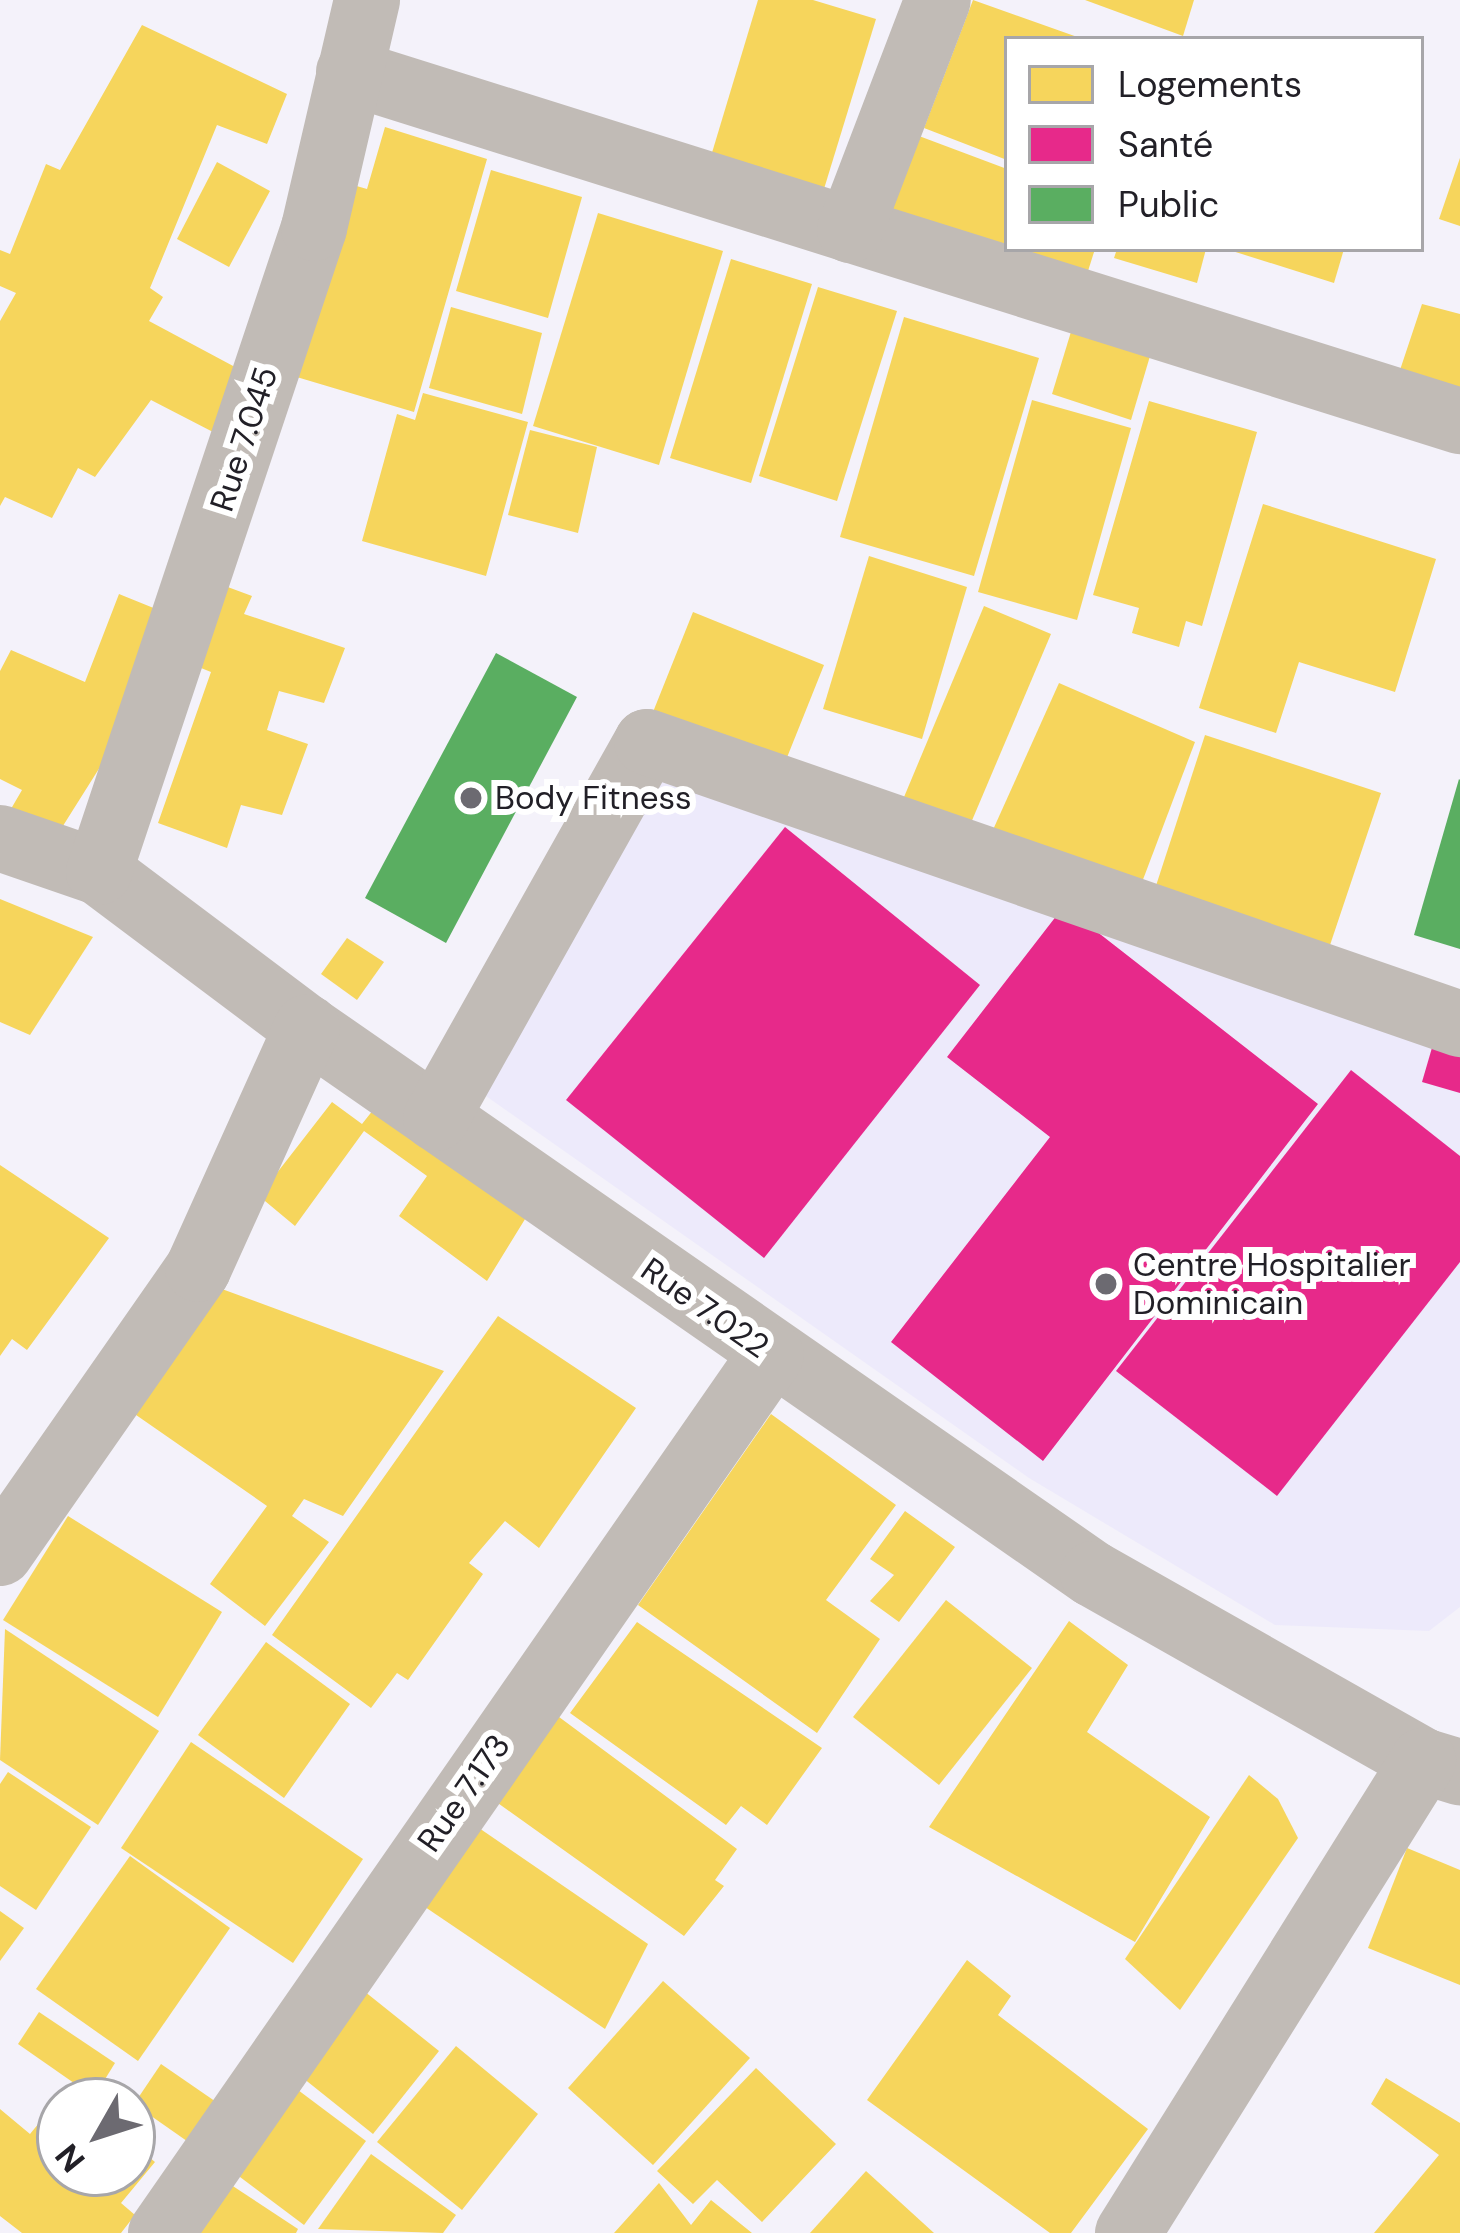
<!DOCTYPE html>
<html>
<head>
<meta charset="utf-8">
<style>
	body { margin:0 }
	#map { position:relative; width:1460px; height:2233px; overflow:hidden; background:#f4f2fa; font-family:"DM Sans",sans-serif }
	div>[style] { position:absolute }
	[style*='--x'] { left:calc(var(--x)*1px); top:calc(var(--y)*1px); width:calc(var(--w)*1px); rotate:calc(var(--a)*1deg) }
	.built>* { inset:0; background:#edeafb }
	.homes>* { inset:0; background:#f6d55c }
	.health>* { inset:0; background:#e7298a }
	.public>* { inset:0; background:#5aae61 }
	.street>* { height:66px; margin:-33px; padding:0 33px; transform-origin:33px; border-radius:33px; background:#c1bbb6 }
	.dots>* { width:33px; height:33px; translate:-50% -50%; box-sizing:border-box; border:6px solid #fff; border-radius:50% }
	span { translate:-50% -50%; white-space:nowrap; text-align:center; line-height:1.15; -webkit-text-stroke:12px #fff; paint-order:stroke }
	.street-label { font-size:33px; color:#222027 }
	.poi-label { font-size:33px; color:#222027 }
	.left { translate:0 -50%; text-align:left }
	.legend { position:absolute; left:1004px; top:36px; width:420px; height:216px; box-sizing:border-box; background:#fff; border:3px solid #a7a6a9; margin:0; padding:15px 21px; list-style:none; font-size:36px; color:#222027 }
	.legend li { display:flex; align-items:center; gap:24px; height:60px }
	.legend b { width:60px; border:3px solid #a7a6a9 }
	.north { position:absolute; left:36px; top:2077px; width:120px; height:120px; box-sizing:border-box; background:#fff; border:3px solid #a7a6a9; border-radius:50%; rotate:231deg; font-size:33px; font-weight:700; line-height:48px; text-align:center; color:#222027 }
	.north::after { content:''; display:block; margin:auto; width:42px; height:54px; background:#6c6a71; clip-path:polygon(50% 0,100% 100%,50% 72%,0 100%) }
</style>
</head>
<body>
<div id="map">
	<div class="built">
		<i style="clip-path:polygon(646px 750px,1460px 1025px,1460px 1607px,1429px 1631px,1275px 1625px,1029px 1478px,476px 1089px)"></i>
	</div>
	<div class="homes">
		<i style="clip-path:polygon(758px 0,813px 0,876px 19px,820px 202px,708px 166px)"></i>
		<i style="clip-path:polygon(973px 0,1083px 39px,1007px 39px,1007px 160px,924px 128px)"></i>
		<i style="clip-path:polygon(1085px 0,1194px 0,1183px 36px)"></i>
		<i style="clip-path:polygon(142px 25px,287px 94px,267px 144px,217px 125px,150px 288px,163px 297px,149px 321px,235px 367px,213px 432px,151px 400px,95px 477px,78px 468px,52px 518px,5px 497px,0 506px,0 321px,16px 293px,0 286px,0 250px,10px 254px,46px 164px,60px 170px)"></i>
		<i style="clip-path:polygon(385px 127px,487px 159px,414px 412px,290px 375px,346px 183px,367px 189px)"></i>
		<i style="clip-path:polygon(903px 130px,1007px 169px,1007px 248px,875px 210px)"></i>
		<i style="clip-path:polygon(1460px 158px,1460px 226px,1439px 219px)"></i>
		<i style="clip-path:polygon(217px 162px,270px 191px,229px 267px,177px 239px)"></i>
		<i style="clip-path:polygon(491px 170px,582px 197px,548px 318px,456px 291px)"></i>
		<i style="clip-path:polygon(598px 213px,723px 251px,659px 465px,533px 426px)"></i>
		<i style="clip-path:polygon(1017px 249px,1095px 249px,1088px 271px)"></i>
		<i style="clip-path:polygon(1117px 249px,1206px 249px,1197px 283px,1114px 258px)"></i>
		<i style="clip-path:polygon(1226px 249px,1344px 249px,1334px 283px)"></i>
		<i style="clip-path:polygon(731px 259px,812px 284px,751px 483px,670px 458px)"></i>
		<i style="clip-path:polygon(818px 287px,897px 311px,837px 501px,759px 476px)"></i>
		<i style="clip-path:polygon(1422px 304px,1460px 314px,1460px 391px,1399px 373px)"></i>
		<i style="clip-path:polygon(451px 307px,542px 333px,522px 414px,429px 388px)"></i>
		<i style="clip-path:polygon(904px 317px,1039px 358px,974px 576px,840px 537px)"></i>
		<i style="clip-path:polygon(1074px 322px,1153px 346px,1131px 420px,1052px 394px)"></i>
		<i style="clip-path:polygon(423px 393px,528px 422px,486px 576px,362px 541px,397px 414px,415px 420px)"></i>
		<i style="clip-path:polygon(1032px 400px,1131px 428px,1077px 620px,978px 592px)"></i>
		<i style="clip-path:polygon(1149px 401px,1257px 432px,1202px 626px,1186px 621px,1179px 647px,1132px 633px,1139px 608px,1093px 595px)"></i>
		<i style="clip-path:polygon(530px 430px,597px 447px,578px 533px,508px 515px)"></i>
		<i style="clip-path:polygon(1263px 504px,1436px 559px,1395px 692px,1299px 662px,1276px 733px,1199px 708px)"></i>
		<i style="clip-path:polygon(869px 556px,967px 587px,922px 739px,823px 709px)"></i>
		<i style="clip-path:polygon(225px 586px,252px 596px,244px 614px,345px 648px,324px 703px,279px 691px,267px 730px,308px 744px,282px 815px,241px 805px,227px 848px,158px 823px,211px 672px,196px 666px)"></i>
		<i style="clip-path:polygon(119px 594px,156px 609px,129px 721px,61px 829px,8px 814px,22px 790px,0 779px,0 671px,11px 650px,85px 682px)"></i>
		<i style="clip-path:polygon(984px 606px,1051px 634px,965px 837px,899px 809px)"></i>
		<i style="clip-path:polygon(693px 612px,824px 665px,784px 765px,653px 712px)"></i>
		<i style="clip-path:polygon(1059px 683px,1195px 742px,1133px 906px,992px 832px)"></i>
		<i style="clip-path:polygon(1205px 735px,1381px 793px,1326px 957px,1152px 898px)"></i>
		<i style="clip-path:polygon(0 899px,93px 937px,30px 1035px,0 1022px)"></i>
		<i style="clip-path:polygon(347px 938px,384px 962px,357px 1000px,321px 974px)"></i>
		<i style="clip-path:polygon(381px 1100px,530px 1211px,487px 1281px,399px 1216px,427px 1176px,364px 1131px,295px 1226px,259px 1196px,332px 1102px,362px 1124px)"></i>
		<i style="clip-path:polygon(0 1165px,109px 1238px,27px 1350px,12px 1339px,0 1356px)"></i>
		<i style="clip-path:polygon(211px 1285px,444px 1371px,343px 1516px,304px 1499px,292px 1516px,329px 1542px,265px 1626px,210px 1584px,267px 1506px,126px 1408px)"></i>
		<i style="clip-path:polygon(498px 1316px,636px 1408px,539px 1548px,505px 1521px,469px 1563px,483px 1574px,408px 1680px,397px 1673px,371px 1708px,272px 1635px)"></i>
		<i style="clip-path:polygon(771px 1414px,896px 1505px,826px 1600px,880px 1639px,817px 1733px,638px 1605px)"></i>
		<i style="clip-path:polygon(905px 1511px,955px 1547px,899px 1622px,870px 1601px,894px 1575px,870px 1559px)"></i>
		<i style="clip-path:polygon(68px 1516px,222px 1612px,158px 1717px,3px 1620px)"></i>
		<i style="clip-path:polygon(946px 1600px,1032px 1668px,939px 1785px,853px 1717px)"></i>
		<i style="clip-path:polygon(1069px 1621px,1128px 1665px,1087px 1732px,1210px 1817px,1135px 1942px,929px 1827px)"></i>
		<i style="clip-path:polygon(637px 1622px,822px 1748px,767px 1825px,741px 1806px,726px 1825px,570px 1713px)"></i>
		<i style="clip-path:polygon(5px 1629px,159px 1731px,98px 1825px,0 1760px)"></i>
		<i style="clip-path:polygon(266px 1642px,350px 1704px,284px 1798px,198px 1735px)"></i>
		<i style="clip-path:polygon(555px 1714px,737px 1849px,715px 1880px,724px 1886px,684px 1936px,495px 1801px)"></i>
		<i style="clip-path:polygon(191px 1742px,363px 1859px,293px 1963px,121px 1848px)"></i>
		<i style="clip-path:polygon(8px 1772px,91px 1827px,36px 1910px,0 1886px,0 1784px)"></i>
		<i style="clip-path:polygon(1249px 1775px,1278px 1799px,1298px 1838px,1180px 2010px,1125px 1959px)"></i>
		<i style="clip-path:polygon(444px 1804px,648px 1944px,605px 2029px,397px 1888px)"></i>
		<i style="clip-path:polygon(1407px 1848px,1460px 1870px,1460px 1985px,1368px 1948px)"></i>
		<i style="clip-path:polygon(130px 1856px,230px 1928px,138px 2061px,36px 1989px)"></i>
		<i style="clip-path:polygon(0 1911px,24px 1928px,0 1961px)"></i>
		<i style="clip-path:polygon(967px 1960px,1011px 1996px,998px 2015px,1148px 2129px,1071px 2233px,1050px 2233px,867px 2100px)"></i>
		<i style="clip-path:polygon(663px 1981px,750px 2058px,653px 2165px,568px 2088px)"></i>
		<i style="clip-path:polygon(364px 1991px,439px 2051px,373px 2134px,298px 2074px)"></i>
		<i style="clip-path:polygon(39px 2012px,115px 2063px,94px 2097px,18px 2044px)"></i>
		<i style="clip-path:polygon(456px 2046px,538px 2114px,462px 2210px,377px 2142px)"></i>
		<i style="clip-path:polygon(161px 2064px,222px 2106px,194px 2146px,134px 2104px)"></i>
		<i style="clip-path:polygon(756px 2068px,836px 2144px,762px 2222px,717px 2180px,693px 2204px,657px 2171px)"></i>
		<i style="clip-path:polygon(282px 2078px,366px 2141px,304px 2225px,220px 2162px)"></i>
		<i style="clip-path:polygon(1386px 2078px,1460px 2123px,1460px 2233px,1374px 2233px,1439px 2155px,1371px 2104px)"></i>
		<i style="clip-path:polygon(67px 2089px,81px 2101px,60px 2101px,60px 2173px,132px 2173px,132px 2143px,155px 2162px,121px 2203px,135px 2215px,121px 2233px,22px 2233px,0 2216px,0 2109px,30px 2134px)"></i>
		<i style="clip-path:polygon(371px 2154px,456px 2215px,443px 2233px,318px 2229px)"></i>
		<i style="clip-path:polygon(866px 2171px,934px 2233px,810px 2233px)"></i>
		<i style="clip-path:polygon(216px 2175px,298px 2229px,296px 2233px,178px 2233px)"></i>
		<i style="clip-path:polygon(659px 2183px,691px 2225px,711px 2200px,752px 2233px,614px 2233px)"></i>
	</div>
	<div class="health">
		<i style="clip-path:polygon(785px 827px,980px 985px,764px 1258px,566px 1100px)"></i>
		<i style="clip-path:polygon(1064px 906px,1318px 1104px,1043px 1461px,891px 1342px,1050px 1137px,947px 1057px)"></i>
		<i style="clip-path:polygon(1436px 1034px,1460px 1042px,1460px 1093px,1422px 1082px)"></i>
		<i style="clip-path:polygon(1351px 1070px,1460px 1156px,1460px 1262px,1277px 1496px,1116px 1371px)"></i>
	</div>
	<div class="public">
		<i style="clip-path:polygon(496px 653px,577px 697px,446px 943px,365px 898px)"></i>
		<i style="clip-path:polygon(1459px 779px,1460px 780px,1460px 949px,1414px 935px)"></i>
	</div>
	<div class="street">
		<i style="--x:349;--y:72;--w:1165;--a:17.44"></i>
		<i style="--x:850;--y:230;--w:246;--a:-69.1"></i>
		<i style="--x:0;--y:838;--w:105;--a:19"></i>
		<i style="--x:99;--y:872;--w:260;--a:36.9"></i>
		<i style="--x:307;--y:1028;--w:957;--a:34.79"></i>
		<i style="--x:1093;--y:1574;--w:379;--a:29.5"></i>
		<i style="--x:1423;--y:1761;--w:39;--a:17"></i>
		<i style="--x:99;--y:872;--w:679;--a:-71.54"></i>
		<i style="--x:314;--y:228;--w:234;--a:-76.9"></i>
		<i style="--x:436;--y:1118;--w:431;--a:-60.7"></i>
		<i style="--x:647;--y:742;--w:861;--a:19.13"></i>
		<i style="--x:0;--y:1553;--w:346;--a:-55.1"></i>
		<i style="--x:198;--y:1269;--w:265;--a:-65.7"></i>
		<i style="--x:161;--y:2233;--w:1069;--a:-55.21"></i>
		<i style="--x:1128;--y:2233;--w:557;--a:-57.99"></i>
	</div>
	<div class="dots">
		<i style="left:471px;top:798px;background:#6c6a71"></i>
		<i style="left:1106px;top:1284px;background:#6c6a71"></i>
	</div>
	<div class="street-label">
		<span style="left:244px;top:439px;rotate:-72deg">Rue 7.045</span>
		<span style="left:705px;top:1308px;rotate:35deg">Rue 7.022</span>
		<span style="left:464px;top:1793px;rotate:-55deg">Rue 7.173</span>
	</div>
	<div class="poi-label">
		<span class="left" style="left:495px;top:798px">Body Fitness</span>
		<span class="left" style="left:1133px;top:1284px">Centre Hospitalier<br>Dominicain</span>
	</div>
	<ul class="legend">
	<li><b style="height:33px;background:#f6d55c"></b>Logements</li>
	<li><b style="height:33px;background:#e7298a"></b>Santé</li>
	<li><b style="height:33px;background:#5aae61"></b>Public</li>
	</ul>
	<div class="north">N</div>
</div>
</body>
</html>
